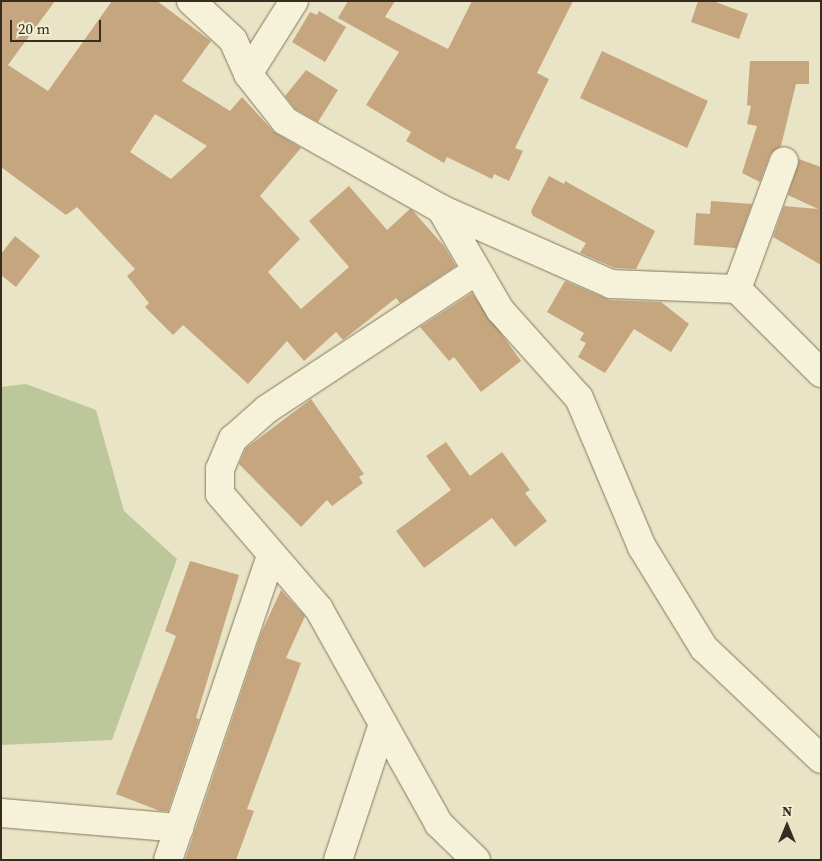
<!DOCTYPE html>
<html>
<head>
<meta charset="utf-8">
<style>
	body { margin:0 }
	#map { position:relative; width:822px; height:861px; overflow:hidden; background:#eae4c6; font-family:"Source Serif 4",serif }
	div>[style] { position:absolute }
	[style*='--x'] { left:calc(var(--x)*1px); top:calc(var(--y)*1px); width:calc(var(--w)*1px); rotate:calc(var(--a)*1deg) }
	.green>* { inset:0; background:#bcc79b }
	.building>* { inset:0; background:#c5a67f }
	.roads { filter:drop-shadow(0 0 1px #84775d) drop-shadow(0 0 1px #84775d) }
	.street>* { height:28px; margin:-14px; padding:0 14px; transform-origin:14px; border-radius:14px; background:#f6f1d9 }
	span { translate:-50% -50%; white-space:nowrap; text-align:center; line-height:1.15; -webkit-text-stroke:4.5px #f2eed5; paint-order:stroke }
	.frame { position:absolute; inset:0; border:2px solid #362d20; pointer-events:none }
	.north { position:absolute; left:762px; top:801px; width:50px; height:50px; -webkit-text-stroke:4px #f2eed5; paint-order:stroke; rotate:0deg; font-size:14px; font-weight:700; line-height:20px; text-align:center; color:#362d20 }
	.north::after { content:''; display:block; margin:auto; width:18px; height:22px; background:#362d20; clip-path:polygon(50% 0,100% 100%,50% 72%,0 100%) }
	.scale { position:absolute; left:10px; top:20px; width:91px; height:22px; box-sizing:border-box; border:2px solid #362d20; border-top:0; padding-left:6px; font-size:15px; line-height:18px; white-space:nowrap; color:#362d20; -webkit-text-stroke:4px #f2eed5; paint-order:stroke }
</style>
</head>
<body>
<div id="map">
	<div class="green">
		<i style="clip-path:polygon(26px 384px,96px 410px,124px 511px,177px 559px,112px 740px,1px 745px,1px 387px)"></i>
	</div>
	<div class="building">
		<i style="clip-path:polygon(evenodd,1px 1px,55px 1px,8px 65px,48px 91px,112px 1px,157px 1px,211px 41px,182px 81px,230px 111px,242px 97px,273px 131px,301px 148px,260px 196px,300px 239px,268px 272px,301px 309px,349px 267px,309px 221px,349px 186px,387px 230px,410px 209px,413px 211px,444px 246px,456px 266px,400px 303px,396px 298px,343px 340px,336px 332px,304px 361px,287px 341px,248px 384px,183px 325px,173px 335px,145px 307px,149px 303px,127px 276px,135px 269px,77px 207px,66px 215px,1px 167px,1px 1px,155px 114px,207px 146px,171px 179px,130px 152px,155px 114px)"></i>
		<i style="clip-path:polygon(348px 1px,395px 1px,385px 17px,448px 49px,472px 1px,573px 1px,537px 73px,549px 79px,515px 148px,523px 151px,509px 181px,494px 174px,492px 179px,447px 157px,444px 163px,406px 141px,411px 132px,366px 105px,399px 52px,338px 18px)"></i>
		<i style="clip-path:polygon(698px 1px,713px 1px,748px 14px,739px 39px,691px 22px)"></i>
		<i style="clip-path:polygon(319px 11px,346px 27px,325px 62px,292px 42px,310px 12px,317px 15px)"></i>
		<i style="clip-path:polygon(602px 51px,708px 101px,687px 148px,580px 98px)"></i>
		<i style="clip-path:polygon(750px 61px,809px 61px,809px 84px,796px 84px,781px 146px,770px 155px,760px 182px,742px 173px,757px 126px,747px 124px,751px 106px,747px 105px)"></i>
		<i style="clip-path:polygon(306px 70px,338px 90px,318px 122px,295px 109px,285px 96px)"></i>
		<i style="clip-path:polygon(799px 159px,821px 167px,821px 265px,773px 237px,784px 206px,818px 209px,788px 195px)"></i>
		<i style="clip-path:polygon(549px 176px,564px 184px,565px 181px,655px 231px,636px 269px,615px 268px,580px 253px,586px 243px,533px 216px,531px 211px)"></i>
		<i style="clip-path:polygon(711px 201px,752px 204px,736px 248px,694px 245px,696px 213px,710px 214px)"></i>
		<i style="clip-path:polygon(15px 236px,40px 256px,16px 287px,1px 275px,1px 254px)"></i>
		<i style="clip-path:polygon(565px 281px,610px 300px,661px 302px,689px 324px,671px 352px,634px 329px,605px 373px,578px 357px,586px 343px,580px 340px,584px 333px,547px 312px)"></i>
		<i style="clip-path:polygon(472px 293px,521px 361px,481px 392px,454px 357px,449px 361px,420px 327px)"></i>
		<i style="clip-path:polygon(311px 399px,364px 474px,359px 477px,363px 483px,332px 506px,327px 500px,301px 527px,239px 464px,246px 448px)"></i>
		<i style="clip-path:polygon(446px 442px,470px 476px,502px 452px,530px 490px,525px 493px,547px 521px,515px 547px,492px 518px,424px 568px,396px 531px,451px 490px,426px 456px)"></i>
		<i style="clip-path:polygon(190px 561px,239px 575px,196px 718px,199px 719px,168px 811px,160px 811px,116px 794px,176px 636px,165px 631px)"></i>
		<i style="clip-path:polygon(281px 590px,305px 616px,286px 658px,301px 663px,247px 809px,254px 811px,236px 860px,185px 860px,262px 631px)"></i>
	</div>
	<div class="roads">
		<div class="street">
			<i style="--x:191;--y:1;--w:57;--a:42.9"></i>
			<i style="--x:233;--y:40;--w:37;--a:66"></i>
			<i style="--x:248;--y:74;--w:60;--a:51.8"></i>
			<i style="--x:285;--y:121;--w:179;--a:29.4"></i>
			<i style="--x:441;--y:209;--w:117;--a:59.7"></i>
			<i style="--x:500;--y:310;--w:118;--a:48.1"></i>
			<i style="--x:579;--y:398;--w:162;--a:67.1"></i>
			<i style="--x:642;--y:547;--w:119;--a:58.5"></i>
			<i style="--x:704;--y:648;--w:161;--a:43.5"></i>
			<i style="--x:248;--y:74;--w:86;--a:-57.8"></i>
			<i style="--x:441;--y:209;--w:186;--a:23.8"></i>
			<i style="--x:611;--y:284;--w:126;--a:2.3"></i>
			<i style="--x:737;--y:289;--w:119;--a:45"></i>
			<i style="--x:737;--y:289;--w:136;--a:-69.8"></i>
			<i style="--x:1;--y:813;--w:179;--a:4.8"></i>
			<i style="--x:168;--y:860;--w:321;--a:-71.3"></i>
			<i style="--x:338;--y:860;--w:143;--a:-71.7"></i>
			<i style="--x:476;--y:860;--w:52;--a:-135.8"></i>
			<i style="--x:439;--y:824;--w:246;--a:-119.2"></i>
			<i style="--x:319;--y:609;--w:152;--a:-130.7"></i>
			<i style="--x:220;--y:494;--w:25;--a:-90"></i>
			<i style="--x:220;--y:469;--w:33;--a:-67"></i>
			<i style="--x:233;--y:439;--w:45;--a:-41.4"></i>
			<i style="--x:267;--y:409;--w:250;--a:-33.4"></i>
		</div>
	</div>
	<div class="frame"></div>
	<div class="north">N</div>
	<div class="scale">20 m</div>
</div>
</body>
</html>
